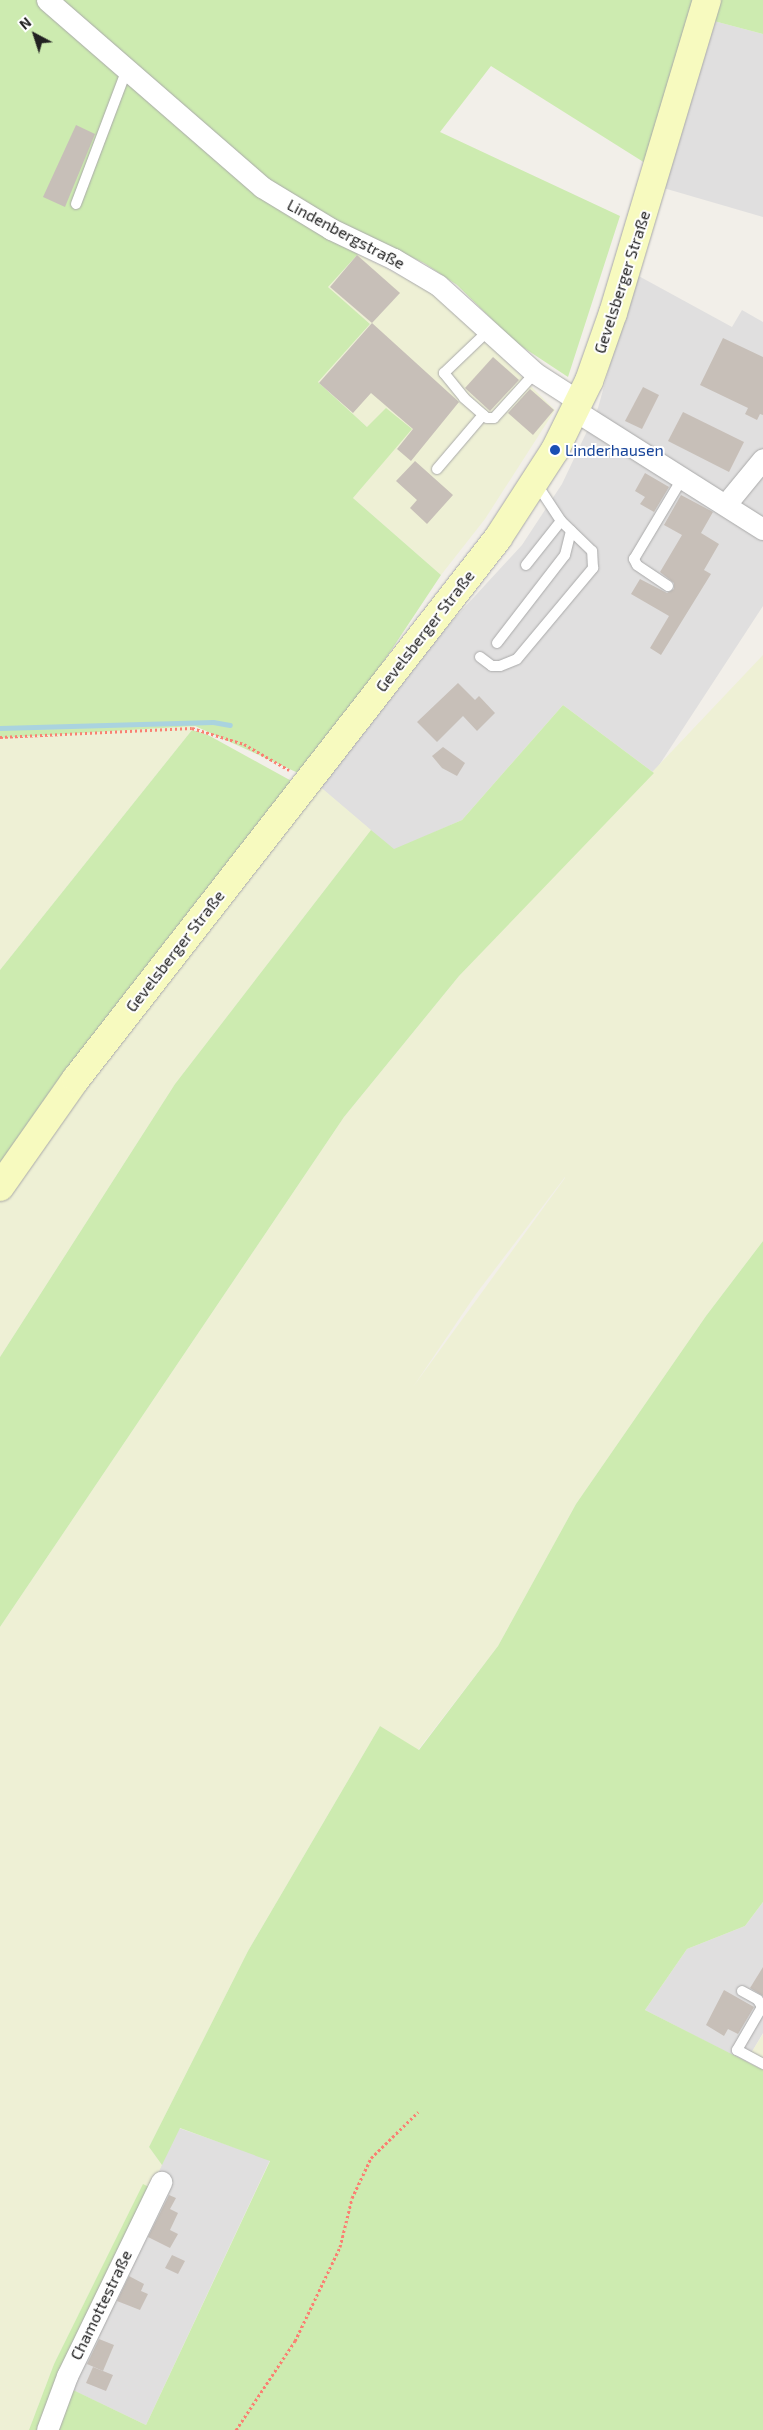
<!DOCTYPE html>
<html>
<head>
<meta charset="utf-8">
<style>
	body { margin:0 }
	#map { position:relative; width:763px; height:2430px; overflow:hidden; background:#f2efe9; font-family:"Exo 2",sans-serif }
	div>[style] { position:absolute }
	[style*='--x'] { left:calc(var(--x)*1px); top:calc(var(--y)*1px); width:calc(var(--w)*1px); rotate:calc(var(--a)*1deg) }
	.residential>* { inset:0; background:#e0dfdf }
	.farmland>* { inset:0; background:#eef0d5 }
	.grass>* { inset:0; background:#cdebb0 }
	.stream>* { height:5px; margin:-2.5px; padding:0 2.5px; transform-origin:2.5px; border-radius:2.5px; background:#aad3df }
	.building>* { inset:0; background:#c7bfb8 }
	.path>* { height:3px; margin-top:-1.5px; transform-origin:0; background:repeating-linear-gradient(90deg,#fa8072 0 2.5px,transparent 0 5px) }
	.roads { filter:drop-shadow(0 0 1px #a9a9a9) drop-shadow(0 0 1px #a9a9a9) }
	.lane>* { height:10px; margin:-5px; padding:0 5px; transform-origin:5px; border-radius:5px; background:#fff }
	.street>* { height:21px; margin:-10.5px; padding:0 10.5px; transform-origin:10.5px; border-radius:10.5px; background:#fff }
	.secondary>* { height:28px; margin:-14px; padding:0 14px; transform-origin:14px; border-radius:14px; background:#f7fabf }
	.dots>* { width:14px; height:14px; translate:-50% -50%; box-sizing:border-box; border:2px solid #fff; border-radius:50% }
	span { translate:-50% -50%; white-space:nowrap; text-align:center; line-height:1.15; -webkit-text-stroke:4px #fff; paint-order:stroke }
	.street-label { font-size:16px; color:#222 }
	.transit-label { font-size:16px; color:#164399 }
	.left { translate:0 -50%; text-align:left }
	.north { position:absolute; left:10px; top:10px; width:50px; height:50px; -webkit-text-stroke:4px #fff; paint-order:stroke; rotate:320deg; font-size:14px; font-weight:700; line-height:20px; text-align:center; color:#222 }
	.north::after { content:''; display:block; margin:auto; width:18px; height:22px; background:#222; clip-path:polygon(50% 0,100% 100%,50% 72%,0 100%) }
</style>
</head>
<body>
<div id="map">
	<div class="residential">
		<i style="clip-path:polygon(710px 20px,763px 34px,763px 217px,660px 187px)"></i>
		<i style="clip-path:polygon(635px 274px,732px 327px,742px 310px,763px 322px,763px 606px,654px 773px,563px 705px,462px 820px,394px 850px,308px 777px,522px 545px,562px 484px,598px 408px)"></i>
		<i style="clip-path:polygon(763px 1902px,763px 2033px,746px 2062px,645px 2010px,687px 1949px,745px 1926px)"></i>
		<i style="clip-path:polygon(179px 2128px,270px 2160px,146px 2425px,58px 2383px)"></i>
	</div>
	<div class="farmland">
		<i style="clip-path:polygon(358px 254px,428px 290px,459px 315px,555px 410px,485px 519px,441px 575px,353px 498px,411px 429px,367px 427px,318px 382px,370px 324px,328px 287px)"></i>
		<i style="clip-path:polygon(evenodd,763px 655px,763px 1241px,706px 1316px,576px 1504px,498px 1646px,418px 1750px,380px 1726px,248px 1951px,149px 2147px,162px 2165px,151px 2188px,143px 2185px,54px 2364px,29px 2430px,0 2430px,0 1627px,344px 1117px,459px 976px,763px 655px,565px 1177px,565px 1178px,413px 1387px,476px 1294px,565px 1177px)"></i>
		<i style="clip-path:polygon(195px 726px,192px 730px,0 970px,0 738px)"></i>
		<i style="clip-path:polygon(317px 784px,371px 830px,175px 1084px,0 1357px,0 1200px)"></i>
		<i style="clip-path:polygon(763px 2034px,763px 2060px,751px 2053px)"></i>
	</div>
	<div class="grass">
		<i style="clip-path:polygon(0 0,711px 0,653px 168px,491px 66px,440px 132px,620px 216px,568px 377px,515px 342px,457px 285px,424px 263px,344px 225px,334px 242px,358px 254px,328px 287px,370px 324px,318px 382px,367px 427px,386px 408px,412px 429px,353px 498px,441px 575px,307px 777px,195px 726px,0 738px)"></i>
		<i style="clip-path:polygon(717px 0,763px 0,763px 34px,710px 20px)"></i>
		<i style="clip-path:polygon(563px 705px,654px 773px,459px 976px,344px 1117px,0 1627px,0 1357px,175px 1084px,371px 830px,394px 849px,462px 820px)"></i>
		<i style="clip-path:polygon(192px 730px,208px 735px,297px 784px,0 1170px,0 970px)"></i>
		<i style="clip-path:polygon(763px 1241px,763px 1902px,745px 1926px,687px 1949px,645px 2010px,763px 2070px,763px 2430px,51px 2430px,69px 2388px,146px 2425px,270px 2161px,180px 2128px,162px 2165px,149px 2147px,248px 1951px,380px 1726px,419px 1750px,498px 1646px,576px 1504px,706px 1316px)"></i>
		<i style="clip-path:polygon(143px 2184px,151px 2188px,41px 2430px,29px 2430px,54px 2364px)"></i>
	</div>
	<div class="stream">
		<i style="--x:0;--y:728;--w:213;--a:-1.6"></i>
		<i style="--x:213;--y:722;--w:17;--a:10"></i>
	</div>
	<div class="building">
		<i style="clip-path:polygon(76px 125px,95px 134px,65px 207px,43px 197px)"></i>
		<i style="clip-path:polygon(357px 255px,400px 293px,372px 323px,330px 287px)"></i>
		<i style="clip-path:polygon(372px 323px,459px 402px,411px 461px,397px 449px,413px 429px,371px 393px,353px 413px,319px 383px)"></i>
		<i style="clip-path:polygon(723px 338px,763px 357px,763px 415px,760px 414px,757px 420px,745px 414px,748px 408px,700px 385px)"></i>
		<i style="clip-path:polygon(493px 357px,519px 380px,490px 411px,465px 388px)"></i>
		<i style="clip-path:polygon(643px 387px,659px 395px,642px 429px,625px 421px)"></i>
		<i style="clip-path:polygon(530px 389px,554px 410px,533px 435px,508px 413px)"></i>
		<i style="clip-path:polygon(683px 412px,744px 442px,729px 472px,668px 441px)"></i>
		<i style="clip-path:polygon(415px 461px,453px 495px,427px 524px,410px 508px,417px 500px,396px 481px)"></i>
		<i style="clip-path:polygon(645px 473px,669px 487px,654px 512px,640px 504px,645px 497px,635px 491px)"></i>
		<i style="clip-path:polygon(681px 495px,713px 512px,701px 533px,719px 544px,704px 570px,711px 574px,661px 655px,650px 648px,669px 616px,631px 594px,640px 579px,667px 593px,674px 589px,674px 583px,660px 572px,682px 535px,664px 525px)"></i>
		<i style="clip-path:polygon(458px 683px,475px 700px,479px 696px,495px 713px,477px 731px,463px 716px,437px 742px,417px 722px)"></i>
		<i style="clip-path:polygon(443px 747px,465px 763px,457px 776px,442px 768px,432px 756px)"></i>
		<i style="clip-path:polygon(763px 1967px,763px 1996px,750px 1988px)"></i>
		<i style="clip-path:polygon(724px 1990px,754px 2007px,738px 2034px,728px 2029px,724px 2036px,706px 2025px)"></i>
		<i style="clip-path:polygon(169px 2195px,176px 2198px,170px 2209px,178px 2213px,170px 2230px,178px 2234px,170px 2248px,148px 2237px)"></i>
		<i style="clip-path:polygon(172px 2255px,185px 2261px,178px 2274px,165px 2268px)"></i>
		<i style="clip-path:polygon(129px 2276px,144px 2284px,141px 2291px,148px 2294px,140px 2310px,117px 2301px)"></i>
		<i style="clip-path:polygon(99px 2339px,114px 2345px,103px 2371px,87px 2364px)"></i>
		<i style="clip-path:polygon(93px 2367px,113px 2375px,106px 2391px,86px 2383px)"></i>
	</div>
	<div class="path">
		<i style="--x:0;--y:737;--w:192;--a:-2.7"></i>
		<i style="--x:192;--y:728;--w:54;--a:17.1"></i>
		<i style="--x:244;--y:744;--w:52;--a:30"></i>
		<i style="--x:236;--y:2430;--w:107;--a:-56.5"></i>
		<i style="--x:295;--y:2341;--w:104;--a:-64.4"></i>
		<i style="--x:340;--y:2247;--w:50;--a:-76.2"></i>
		<i style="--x:352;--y:2198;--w:44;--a:-64.6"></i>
		<i style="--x:371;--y:2158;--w:66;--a:-44.4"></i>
	</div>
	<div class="roads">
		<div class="lane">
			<i style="--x:76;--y:204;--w:144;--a:-69.3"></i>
			<i style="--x:488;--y:331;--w:61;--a:136.3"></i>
			<i style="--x:444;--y:373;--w:32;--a:51"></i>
			<i style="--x:464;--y:398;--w:30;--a:41"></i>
			<i style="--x:487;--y:418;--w:7;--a:0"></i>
			<i style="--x:494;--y:418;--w:61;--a:-47.7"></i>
			<i style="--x:437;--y:469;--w:71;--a:-49.6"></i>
			<i style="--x:526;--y:565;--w:56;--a:-51.5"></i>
			<i style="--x:668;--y:586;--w:37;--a:-146"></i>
			<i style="--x:637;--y:565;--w:7;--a:-117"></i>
			<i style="--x:634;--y:559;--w:96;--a:-59.1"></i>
			<i style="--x:497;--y:643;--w:111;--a:-52.3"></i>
			<i style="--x:565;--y:555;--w:25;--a:-76"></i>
			<i style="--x:480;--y:657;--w:15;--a:37"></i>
			<i style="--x:492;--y:666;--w:8;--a:0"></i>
			<i style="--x:500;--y:666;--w:18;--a:-22"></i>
			<i style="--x:517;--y:659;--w:119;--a:-50.1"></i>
			<i style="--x:593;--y:568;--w:17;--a:-93"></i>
			<i style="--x:592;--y:551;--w:43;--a:-135.9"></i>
			<i style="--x:561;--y:521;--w:45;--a:-123.3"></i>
			<i style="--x:742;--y:1991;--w:18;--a:29"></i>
			<i style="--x:758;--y:2000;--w:8;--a:60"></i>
			<i style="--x:762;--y:2007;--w:50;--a:120.2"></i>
			<i style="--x:737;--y:2050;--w:30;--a:28"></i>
		</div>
		<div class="street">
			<i style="--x:47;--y:0;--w:285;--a:41"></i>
			<i style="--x:262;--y:187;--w:81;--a:31.3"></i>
			<i style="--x:331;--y:229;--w:70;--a:25.5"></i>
			<i style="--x:394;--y:259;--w:51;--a:30.6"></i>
			<i style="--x:438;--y:285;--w:131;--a:42.2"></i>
			<i style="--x:535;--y:373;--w:54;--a:32.8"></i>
			<i style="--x:576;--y:411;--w:221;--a:32.3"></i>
			<i style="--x:726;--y:504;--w:58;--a:-50.6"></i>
			<i style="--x:47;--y:2430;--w:58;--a:-69.7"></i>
			<i style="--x:67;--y:2376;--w:216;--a:-64.1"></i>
		</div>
		<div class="secondary">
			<i style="--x:0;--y:1187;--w:132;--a:-54.9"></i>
			<i style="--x:76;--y:1079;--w:686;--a:-52.04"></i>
			<i style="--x:498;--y:538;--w:105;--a:-57.1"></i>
			<i style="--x:555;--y:450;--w:77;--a:-63.8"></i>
			<i style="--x:589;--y:381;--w:72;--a:-70.6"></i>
			<i style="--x:613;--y:313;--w:327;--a:-73.3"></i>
		</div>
	</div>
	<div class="dots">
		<i style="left:555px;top:450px;background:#1a4fb4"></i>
	</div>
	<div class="street-label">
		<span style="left:346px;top:234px;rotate:28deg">Lindenbergstraße</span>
		<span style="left:622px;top:282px;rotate:-72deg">Gevelsberger Straße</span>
		<span style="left:425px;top:631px;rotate:-52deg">Gevelsberger Straße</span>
		<span style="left:175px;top:951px;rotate:-52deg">Gevelsberger Straße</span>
		<span style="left:101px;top:2305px;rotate:-64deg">Chamottestraße</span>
	</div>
	<div class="transit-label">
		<span class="left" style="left:565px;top:450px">Linderhausen</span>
	</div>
	<div class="north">N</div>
</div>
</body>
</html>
